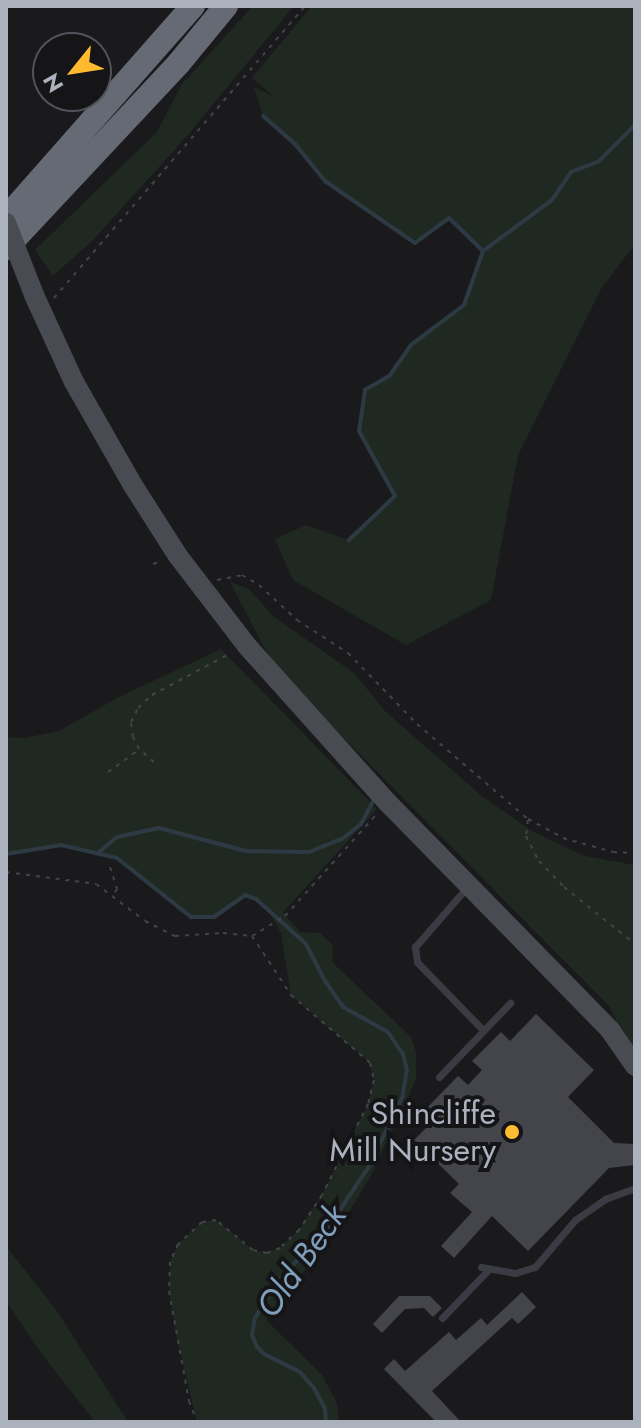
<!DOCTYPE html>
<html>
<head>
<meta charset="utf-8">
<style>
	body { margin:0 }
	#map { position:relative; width:641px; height:1428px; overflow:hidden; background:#1a1a1d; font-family:Jost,sans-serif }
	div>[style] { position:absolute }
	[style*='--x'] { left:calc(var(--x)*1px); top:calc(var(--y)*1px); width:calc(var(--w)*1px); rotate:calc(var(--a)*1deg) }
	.green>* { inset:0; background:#1f2921 }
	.stream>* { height:4px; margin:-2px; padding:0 2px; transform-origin:2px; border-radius:2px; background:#2e3a43 }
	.building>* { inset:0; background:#44454a }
	.path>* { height:2px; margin-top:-1px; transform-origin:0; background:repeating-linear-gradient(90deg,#41434a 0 4px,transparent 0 10px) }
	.lane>* { height:7px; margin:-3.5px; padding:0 3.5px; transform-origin:3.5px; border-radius:3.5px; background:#3b3c43 }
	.secondary>* { height:20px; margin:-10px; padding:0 10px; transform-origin:10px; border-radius:10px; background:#494b53 }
	.highway>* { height:24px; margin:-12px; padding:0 12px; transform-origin:12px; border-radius:12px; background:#666a74 }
	.secondary-bridge>* { height:20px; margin:-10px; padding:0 10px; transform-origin:10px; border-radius:10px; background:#494b53 }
	.dots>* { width:22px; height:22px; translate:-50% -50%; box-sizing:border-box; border:4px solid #151518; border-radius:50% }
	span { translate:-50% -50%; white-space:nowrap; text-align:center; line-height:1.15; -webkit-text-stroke:8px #151518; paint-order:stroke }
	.poi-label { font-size:32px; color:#acb1be }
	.right { translate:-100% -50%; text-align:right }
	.water-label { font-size:34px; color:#809fbb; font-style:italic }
	.frame { position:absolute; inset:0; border:8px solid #acb1be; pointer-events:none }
	.north { position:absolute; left:32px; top:32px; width:80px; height:80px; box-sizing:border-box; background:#151518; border:2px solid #51535a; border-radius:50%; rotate:240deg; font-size:22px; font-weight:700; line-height:32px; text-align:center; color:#acb1be }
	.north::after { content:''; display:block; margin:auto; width:28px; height:36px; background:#ffbb30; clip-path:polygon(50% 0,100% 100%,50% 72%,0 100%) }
</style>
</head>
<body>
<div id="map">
	<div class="green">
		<i style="clip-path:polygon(253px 6px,294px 6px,187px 136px,92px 241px,53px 276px,35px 250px,157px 132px,182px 84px)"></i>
		<i style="clip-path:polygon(312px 6px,635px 6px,635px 244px,601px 289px,518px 455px,491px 600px,406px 645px,293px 580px,275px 539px,306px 525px,349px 540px,395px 497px,359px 431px,365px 390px,389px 376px,411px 345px,464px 305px,483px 251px,449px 218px,415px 243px,325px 181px,295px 144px,263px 116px,254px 87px,276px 98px,252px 78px)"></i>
		<i style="clip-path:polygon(230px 582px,249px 589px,274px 617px,354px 673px,386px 712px,483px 797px,532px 831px,584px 856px,635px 865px,635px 1059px,609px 1006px,305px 699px,269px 657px)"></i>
		<i style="clip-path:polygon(221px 649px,377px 809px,283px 912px,300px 932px,320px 933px,333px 945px,332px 962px,411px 1037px,416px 1052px,416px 1079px,370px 1177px,349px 1212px,266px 1320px,322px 1375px,337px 1403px,339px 1422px,197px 1422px,176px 1334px,169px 1291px,170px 1262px,178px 1244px,202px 1222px,216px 1220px,253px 1250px,266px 1253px,280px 1248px,299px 1230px,322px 1195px,368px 1104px,374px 1080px,370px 1063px,291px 995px,281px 933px,267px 908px,256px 899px,245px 895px,214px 917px,191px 917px,117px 858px,61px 845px,6px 854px,6px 737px,24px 738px,59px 731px,119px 697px)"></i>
		<i style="clip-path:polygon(6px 1246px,57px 1311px,128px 1422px,95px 1422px,44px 1357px,6px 1301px)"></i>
	</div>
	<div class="stream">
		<i style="--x:263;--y:116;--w:43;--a:41.2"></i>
		<i style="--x:295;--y:144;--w:48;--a:51"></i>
		<i style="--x:325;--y:181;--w:109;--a:34.6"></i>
		<i style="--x:415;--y:243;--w:42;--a:-36.3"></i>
		<i style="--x:449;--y:218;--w:47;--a:44.1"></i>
		<i style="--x:483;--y:251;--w:57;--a:109.4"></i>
		<i style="--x:464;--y:305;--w:66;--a:143"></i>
		<i style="--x:411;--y:345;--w:38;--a:125"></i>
		<i style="--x:389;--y:376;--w:28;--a:150"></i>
		<i style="--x:365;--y:390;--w:41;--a:98.3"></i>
		<i style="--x:359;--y:431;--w:74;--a:61"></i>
		<i style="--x:395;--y:496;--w:64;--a:136.3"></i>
		<i style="--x:483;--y:251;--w:86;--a:-36.5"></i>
		<i style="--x:552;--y:200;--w:34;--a:-56"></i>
		<i style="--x:571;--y:172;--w:30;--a:-21"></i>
		<i style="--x:599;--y:161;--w:51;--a:-45"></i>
		<i style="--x:99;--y:852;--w:23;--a:-40"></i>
		<i style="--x:117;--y:837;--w:43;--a:-12.1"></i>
		<i style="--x:159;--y:828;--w:90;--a:14.8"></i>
		<i style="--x:246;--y:851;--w:63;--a:0.9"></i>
		<i style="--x:309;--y:852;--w:35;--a:-22"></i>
		<i style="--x:342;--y:839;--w:24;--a:-38"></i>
		<i style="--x:361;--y:824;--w:27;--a:-62"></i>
		<i style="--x:6;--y:854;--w:56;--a:-9.3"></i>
		<i style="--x:61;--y:845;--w:57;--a:13.1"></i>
		<i style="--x:117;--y:858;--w:95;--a:38.6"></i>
		<i style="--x:191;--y:917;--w:23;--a:0"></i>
		<i style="--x:214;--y:917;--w:38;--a:-35"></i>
		<i style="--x:245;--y:895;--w:12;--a:20"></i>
		<i style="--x:256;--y:899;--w:67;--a:42"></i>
		<i style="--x:306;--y:944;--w:42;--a:62.8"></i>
		<i style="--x:325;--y:981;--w:32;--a:55"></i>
		<i style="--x:343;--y:1007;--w:51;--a:29.1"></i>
		<i style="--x:388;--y:1032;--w:27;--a:56"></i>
		<i style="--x:403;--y:1054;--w:16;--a:76"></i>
		<i style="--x:407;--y:1070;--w:28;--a:100"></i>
		<i style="--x:402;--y:1098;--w:78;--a:115.9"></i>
		<i style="--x:368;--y:1168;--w:70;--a:123.9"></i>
		<i style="--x:329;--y:1226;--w:74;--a:132.8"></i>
		<i style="--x:279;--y:1280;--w:45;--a:122.3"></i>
		<i style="--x:255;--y:1318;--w:17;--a:100"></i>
		<i style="--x:252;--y:1335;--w:13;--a:67"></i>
		<i style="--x:257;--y:1347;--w:10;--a:45"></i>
		<i style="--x:264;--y:1354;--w:40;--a:26.6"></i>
		<i style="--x:300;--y:1372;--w:21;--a:49"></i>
		<i style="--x:314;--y:1388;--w:24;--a:62"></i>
		<i style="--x:325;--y:1409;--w:13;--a:86"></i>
	</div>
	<div class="building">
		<i style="clip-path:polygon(536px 1014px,594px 1070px,568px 1097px,614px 1143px,635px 1144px,635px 1165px,609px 1168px,528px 1251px,492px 1216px,454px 1258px,441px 1246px,472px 1212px,450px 1193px,459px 1184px,414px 1140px,430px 1124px,420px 1115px,458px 1076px,468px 1085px,482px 1070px,472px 1061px,501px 1032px,510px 1041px)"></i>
		<i style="clip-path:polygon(522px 1292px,536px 1307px,518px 1324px,512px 1318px,432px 1391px,461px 1422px,436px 1422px,384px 1369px,394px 1359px,405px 1371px,449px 1332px,456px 1340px,481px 1318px,487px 1325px)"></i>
		<i style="clip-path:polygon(399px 1296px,430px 1296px,442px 1308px,433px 1317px,424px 1308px,405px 1309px,382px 1333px,373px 1324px)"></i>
	</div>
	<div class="path">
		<i style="--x:54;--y:298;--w:385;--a:-49.3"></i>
		<i style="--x:153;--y:564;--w:9;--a:-18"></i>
		<i style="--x:217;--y:580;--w:25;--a:-11"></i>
		<i style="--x:242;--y:575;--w:20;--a:30"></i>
		<i style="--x:259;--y:585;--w:52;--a:42.6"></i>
		<i style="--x:297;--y:620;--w:61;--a:32.9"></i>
		<i style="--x:348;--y:653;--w:99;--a:45.8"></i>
		<i style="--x:417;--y:724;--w:146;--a:40.6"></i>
		<i style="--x:528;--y:819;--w:40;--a:28"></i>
		<i style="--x:563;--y:838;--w:52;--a:15.6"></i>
		<i style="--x:613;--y:852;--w:22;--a:3"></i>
		<i style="--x:154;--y:762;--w:20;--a:-139"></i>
		<i style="--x:139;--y:749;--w:13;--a:-117"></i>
		<i style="--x:133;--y:737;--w:15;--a:-98"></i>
		<i style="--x:131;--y:722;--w:16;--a:-63"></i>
		<i style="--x:138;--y:708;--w:19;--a:-43"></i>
		<i style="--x:152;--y:695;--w:89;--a:-28"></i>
		<i style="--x:108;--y:772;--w:37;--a:-36"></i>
		<i style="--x:528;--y:820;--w:16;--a:97"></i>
		<i style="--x:526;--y:836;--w:28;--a:63"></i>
		<i style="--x:539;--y:861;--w:36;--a:46"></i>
		<i style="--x:564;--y:887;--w:91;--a:38.8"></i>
		<i style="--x:110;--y:867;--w:23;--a:72"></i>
		<i style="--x:117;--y:889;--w:7;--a:124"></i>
		<i style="--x:6;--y:872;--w:91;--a:7.6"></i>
		<i style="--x:96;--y:884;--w:61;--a:37.1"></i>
		<i style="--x:145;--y:921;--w:34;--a:27"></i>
		<i style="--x:175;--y:936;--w:48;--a:-3.6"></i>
		<i style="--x:223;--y:933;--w:29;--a:6"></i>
		<i style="--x:252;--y:936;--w:71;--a:56.5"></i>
		<i style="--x:291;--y:995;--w:104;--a:40.7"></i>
		<i style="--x:370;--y:1063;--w:17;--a:77"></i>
		<i style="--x:374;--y:1080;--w:25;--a:104"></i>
		<i style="--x:368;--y:1104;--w:102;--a:116.8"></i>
		<i style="--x:322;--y:1195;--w:42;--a:123.3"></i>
		<i style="--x:299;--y:1230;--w:26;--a:137"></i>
		<i style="--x:280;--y:1248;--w:14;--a:159"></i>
		<i style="--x:267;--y:1253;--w:14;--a:-168"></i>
		<i style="--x:253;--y:1250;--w:48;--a:-141"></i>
		<i style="--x:216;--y:1220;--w:14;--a:172"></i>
		<i style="--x:202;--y:1222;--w:33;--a:137"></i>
		<i style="--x:178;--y:1244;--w:20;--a:114"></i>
		<i style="--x:170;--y:1262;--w:29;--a:92"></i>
		<i style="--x:169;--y:1291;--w:112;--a:79.7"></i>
		<i style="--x:189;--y:1401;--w:22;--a:69"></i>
		<i style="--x:252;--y:936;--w:39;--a:-31"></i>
		<i style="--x:285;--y:916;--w:136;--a:-48"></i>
	</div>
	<div class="lane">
		<i style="--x:468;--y:886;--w:81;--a:131"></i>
		<i style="--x:415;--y:947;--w:15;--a:82"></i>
		<i style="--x:417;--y:962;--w:93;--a:45.9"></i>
		<i style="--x:439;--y:1077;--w:103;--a:-46.2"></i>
		<i style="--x:481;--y:1267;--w:35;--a:10"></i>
		<i style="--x:515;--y:1273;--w:21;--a:-17"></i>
		<i style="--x:535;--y:1267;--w:62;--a:-49.6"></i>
		<i style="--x:575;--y:1220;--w:37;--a:-35"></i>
		<i style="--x:605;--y:1199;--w:32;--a:-20"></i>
		<i style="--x:442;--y:1318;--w:66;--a:-46.2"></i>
	</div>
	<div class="secondary">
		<i style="--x:34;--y:295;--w:96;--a:65.3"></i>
		<i style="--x:74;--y:382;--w:121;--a:60.3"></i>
		<i style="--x:134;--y:487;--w:82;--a:57.5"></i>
		<i style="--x:178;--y:556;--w:113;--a:52.5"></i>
		<i style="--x:247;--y:646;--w:211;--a:48.1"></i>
		<i style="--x:388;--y:803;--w:318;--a:45.6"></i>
		<i style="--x:610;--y:1030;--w:44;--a:55.2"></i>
	</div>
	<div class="highway">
		<i style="--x:6;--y:218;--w:283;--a:-48.6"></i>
		<i style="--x:6;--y:248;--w:253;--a:-46.9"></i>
		<i style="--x:179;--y:63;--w:74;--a:-50.5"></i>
	</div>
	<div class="secondary-bridge">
		<i style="--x:6;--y:223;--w:77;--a:68.7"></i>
	</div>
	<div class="dots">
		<i style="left:512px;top:1132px;background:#ffbb30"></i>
	</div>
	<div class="poi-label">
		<span class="right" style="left:496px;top:1132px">Shincliffe<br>Mill Nursery</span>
	</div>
	<div class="water-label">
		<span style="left:301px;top:1261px;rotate:-55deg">Old Beck</span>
	</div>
	<div class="frame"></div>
	<div class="north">N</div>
</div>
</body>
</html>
